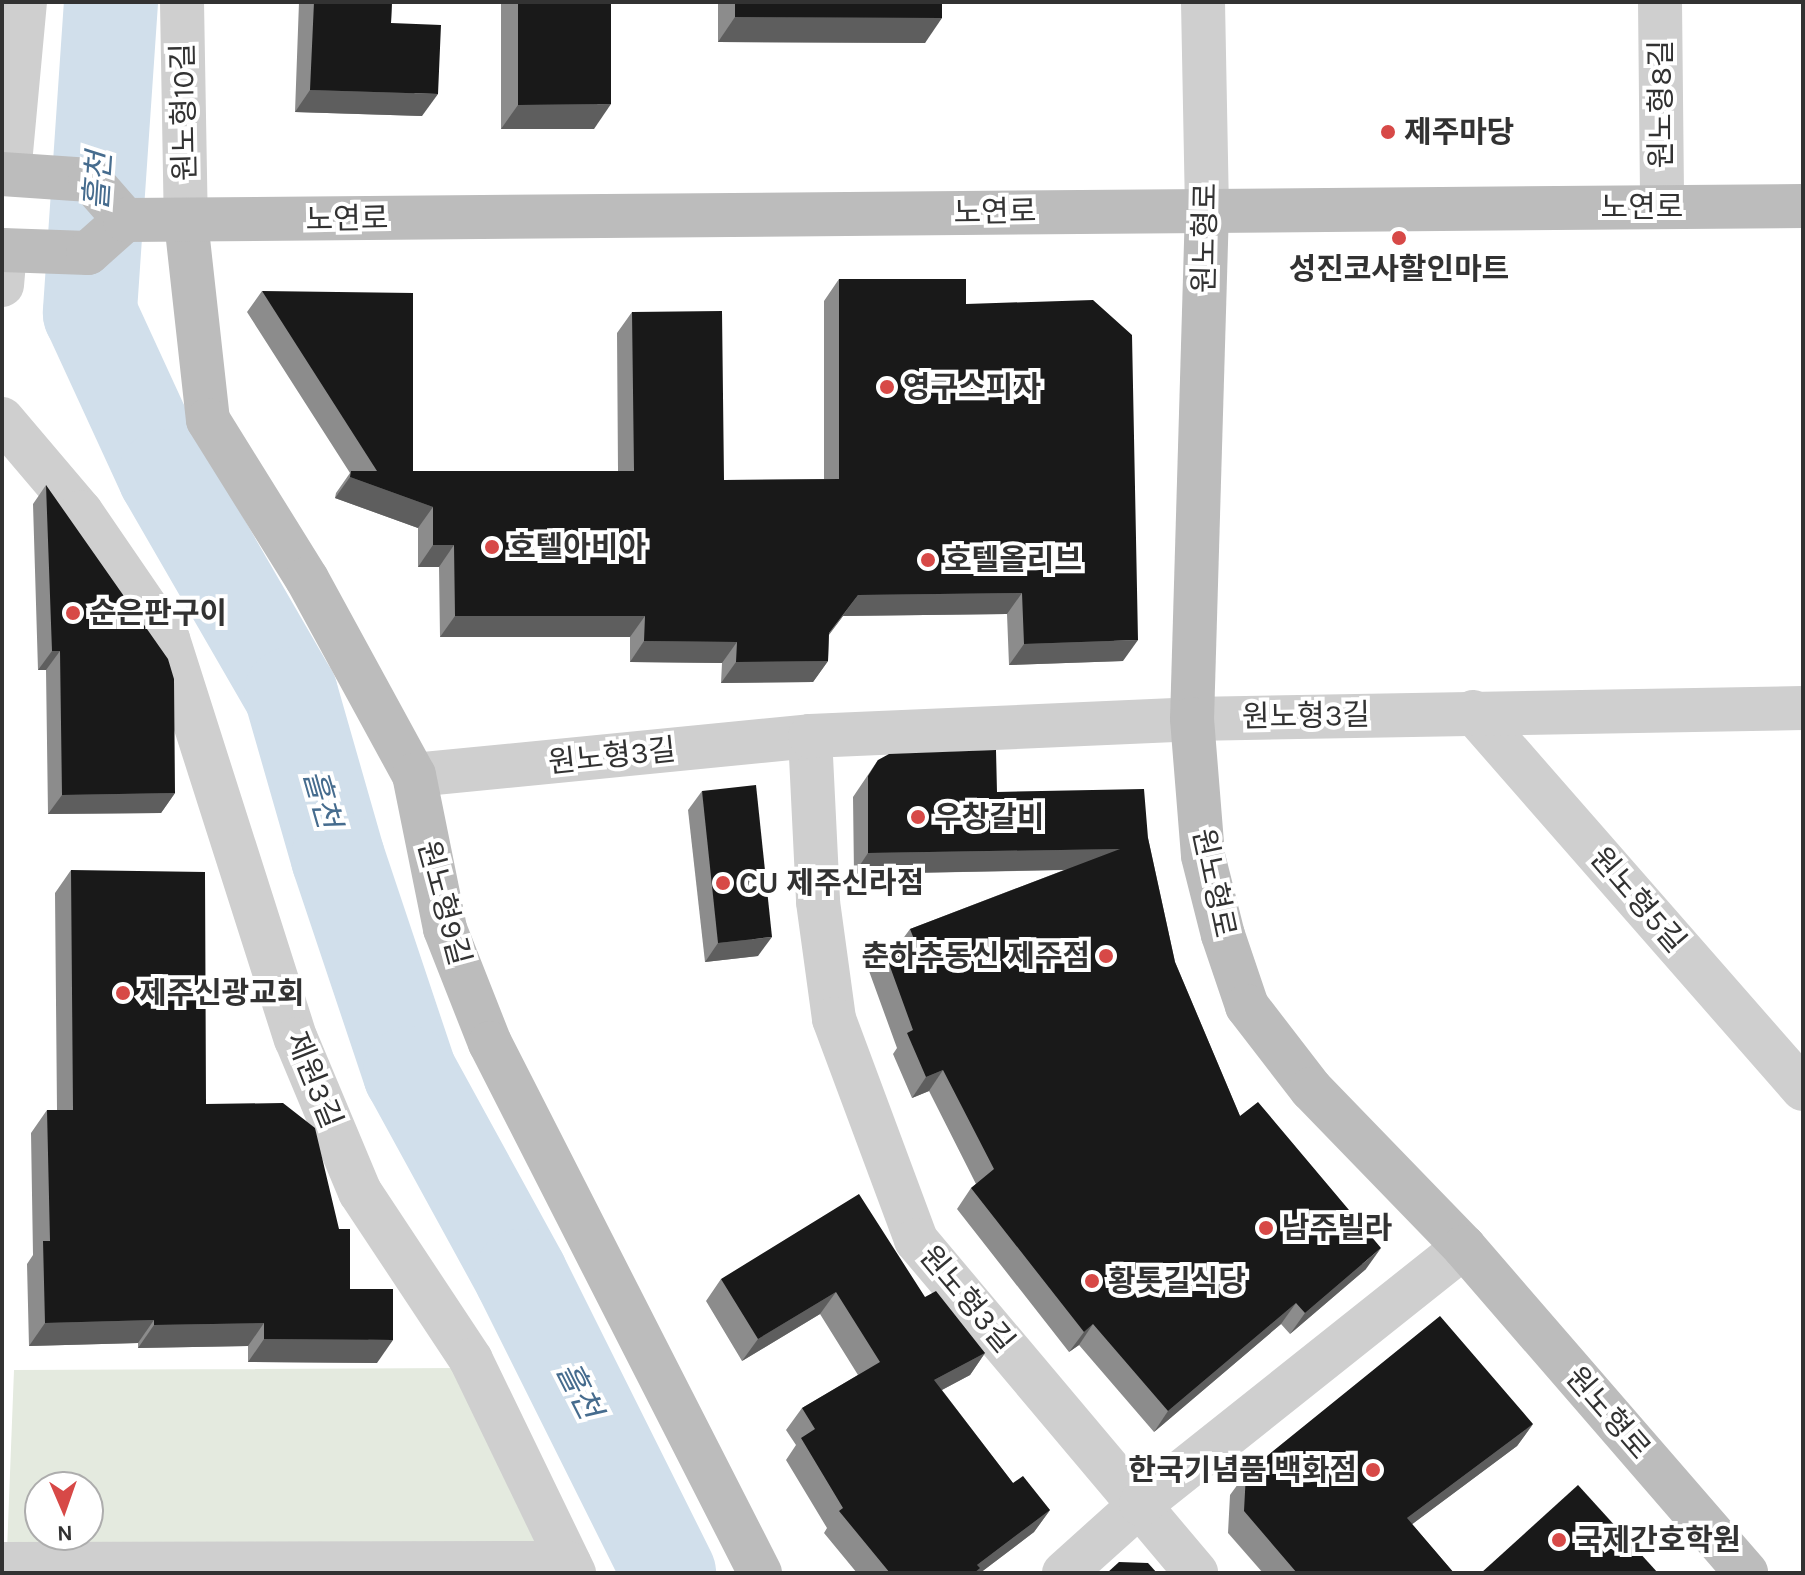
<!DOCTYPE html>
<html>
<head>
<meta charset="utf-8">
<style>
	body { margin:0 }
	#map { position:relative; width:1805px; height:1575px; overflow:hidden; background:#fff; font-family:Karla,"Noto Sans KR",sans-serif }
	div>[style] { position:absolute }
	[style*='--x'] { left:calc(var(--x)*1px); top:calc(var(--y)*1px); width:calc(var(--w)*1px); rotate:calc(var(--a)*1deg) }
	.green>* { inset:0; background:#e4eadf }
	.river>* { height:94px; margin:-47px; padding:0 47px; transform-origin:47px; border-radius:47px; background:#d1dfeb }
	.street>* { height:44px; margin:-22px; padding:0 22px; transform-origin:22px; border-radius:22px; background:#cfcfcf }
	.secondary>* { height:44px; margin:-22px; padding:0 22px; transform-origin:22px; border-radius:22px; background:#bcbcbc }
	.wall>* { inset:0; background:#8c8c8c }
	.shaded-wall>* { inset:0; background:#5e5e5e }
	.building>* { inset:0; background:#191919 }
	.dots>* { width:22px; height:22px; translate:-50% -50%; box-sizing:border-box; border:4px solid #fff; border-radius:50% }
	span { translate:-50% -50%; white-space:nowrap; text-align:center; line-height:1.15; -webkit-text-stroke:8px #fff; paint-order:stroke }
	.street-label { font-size:30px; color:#323232 }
	.poi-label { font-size:30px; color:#323232; font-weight:700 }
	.left { translate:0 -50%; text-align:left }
	.right { translate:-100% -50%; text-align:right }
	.water-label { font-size:32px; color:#466c8e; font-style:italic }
	.frame { position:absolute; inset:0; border:4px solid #323232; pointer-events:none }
	.north { position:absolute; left:24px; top:1471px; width:80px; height:80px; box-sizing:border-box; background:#fff; border:2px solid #adadad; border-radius:50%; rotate:178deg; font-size:22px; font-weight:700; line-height:32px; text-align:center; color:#323232 }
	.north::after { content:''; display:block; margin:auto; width:28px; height:36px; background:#d74947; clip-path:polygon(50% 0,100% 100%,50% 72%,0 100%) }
</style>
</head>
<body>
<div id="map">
	<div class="green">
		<i style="clip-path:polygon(evenodd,460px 1368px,550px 1551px,7px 1551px,14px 1370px,460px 1368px,40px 1487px,88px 1487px,88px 1535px,40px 1535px,40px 1487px)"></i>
	</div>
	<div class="river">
		<i style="--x:111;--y:2;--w:312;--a:93.9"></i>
		<i style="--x:90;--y:313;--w:179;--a:65.3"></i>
		<i style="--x:165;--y:476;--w:252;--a:60"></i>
		<i style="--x:291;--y:694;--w:171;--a:74"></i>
		<i style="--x:338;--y:858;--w:227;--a:71.5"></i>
		<i style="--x:410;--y:1073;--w:231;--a:61.3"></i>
		<i style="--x:521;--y:1276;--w:332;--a:63.5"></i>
	</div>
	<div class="street">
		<i style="--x:182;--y:2;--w:219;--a:89"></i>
		<i style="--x:1203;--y:2;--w:207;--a:88.9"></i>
		<i style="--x:1660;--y:2;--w:204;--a:89.4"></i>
		<i style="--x:9;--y:174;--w:173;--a:-84.7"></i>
		<i style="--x:2;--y:285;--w:35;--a:-85"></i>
		<i style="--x:2;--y:419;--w:122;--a:49.7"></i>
		<i style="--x:81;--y:512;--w:154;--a:55.6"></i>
		<i style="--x:168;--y:639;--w:420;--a:72.3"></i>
		<i style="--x:296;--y:1039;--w:166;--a:67.3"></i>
		<i style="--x:360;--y:1192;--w:201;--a:56.5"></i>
		<i style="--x:471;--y:1360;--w:237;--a:64.2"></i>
		<i style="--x:1473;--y:712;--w:501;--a:48.8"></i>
		<i style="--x:810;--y:736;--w:166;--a:87.2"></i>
		<i style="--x:818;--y:902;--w:118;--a:82.2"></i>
		<i style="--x:834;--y:1019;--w:236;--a:69.6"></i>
		<i style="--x:916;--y:1240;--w:435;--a:49.9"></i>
		<i style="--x:414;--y:775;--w:398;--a:-5.6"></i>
		<i style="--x:810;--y:736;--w:382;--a:-2.5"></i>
		<i style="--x:1192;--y:719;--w:611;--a:-1.03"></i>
		<i style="--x:2;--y:1564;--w:567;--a:-0.1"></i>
		<i style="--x:1064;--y:1573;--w:103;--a:-41.9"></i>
		<i style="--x:1141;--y:1504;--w:413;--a:-38.5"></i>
	</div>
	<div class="secondary">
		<i style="--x:2;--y:174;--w:88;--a:3.9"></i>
		<i style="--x:90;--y:180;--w:53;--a:48.8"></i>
		<i style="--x:1207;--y:209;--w:510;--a:91.68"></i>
		<i style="--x:1192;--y:719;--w:137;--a:85.4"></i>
		<i style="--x:1203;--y:856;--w:81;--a:75.8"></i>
		<i style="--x:1223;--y:935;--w:75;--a:71.3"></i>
		<i style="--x:1247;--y:1006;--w:105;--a:52.4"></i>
		<i style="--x:1311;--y:1089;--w:220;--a:45.9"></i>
		<i style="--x:1464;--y:1247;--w:431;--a:49.1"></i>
		<i style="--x:186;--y:221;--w:200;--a:83.7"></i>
		<i style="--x:208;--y:420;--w:187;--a:58.1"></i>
		<i style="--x:307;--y:579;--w:223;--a:61.4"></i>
		<i style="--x:414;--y:775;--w:157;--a:78.6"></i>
		<i style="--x:445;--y:929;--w:123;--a:68.5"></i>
		<i style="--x:490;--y:1043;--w:595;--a:63"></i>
		<i style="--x:2;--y:250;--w:86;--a:2"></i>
		<i style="--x:88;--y:253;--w:50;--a:-41.7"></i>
		<i style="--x:125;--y:220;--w:1678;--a:-0.48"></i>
	</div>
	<div class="wall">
		<i style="clip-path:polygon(299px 2px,392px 2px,391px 23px,422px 116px,295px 112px)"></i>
		<i style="clip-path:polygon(501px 2px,611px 2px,594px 129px,501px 129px)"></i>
		<i style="clip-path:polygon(718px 2px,942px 2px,925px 43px,718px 42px)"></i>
		<i style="clip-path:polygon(839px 279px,966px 304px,1123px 661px,1009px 665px,1007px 614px,843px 616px,829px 635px,828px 661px,813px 682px,721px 683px,722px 663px,630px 662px,630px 637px,440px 637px,439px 567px,418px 567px,418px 528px,335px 498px,336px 493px,350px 473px,247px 312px,262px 291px,413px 471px,618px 471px,617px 333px,632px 312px,724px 480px,824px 479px,824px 301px)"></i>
		<i style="clip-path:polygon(46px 485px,175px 793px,161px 813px,48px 814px,46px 670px,38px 670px,33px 504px)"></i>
		<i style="clip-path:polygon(878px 760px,997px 792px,1148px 838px,1175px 962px,1240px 1116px,1366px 1269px,1290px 1334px,1281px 1324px,1154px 1432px,1079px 1345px,1069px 1352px,957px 1209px,971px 1188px,976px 1184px,929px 1091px,912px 1098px,893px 1054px,897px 1048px,869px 971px,884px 950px,899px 944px,910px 929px,1064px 870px,854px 874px,853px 797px)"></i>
		<i style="clip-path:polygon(702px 791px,758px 956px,705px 962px,688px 810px)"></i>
		<i style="clip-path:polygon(71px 870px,206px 1104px,350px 1289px,377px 1363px,248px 1362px,248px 1346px,138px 1348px,138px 1343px,29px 1346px,27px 1264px,33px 1255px,31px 1133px,47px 1110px,57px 1110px,55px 893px)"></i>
		<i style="clip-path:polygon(721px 1279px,925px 1297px,985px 1353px,970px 1375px,942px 1390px,1013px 1483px,1050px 1510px,1034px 1532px,980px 1573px,857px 1573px,824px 1533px,827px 1528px,786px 1460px,796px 1445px,786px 1430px,802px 1408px,858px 1375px,820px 1314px,742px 1361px,706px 1301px)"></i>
		<i style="clip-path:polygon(1533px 1424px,1517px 1446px,1412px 1524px,1454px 1573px,1263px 1573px,1228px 1533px,1230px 1495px,1246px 1473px)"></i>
	</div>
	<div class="shaded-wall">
		<i style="clip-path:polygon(735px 17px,942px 18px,925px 43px,718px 42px)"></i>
		<i style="clip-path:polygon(310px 90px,438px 94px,422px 116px,295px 112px)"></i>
		<i style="clip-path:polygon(611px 104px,594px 129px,501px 129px,518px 105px)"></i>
		<i style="clip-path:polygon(350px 477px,433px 507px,418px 528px,335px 498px)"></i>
		<i style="clip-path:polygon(433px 545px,454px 545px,439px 567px,418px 567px)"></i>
		<i style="clip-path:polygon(1022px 593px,1007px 614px,843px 616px,814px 654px,858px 595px)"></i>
		<i style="clip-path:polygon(455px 616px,645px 616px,630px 637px,440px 637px)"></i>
		<i style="clip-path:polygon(1138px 640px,1123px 661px,1009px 665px,1024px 644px)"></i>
		<i style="clip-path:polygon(644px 641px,737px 642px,722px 663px,630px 662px)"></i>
		<i style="clip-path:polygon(52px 651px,60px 651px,46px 670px,38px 670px)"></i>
		<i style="clip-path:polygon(828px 661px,813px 682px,721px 683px,736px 662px)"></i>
		<i style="clip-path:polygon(175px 793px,161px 813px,48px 814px,62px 795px)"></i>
		<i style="clip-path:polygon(1120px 849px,1106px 869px,854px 874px,868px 853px)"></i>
		<i style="clip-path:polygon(772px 937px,758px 956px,705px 962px,718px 943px)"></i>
		<i style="clip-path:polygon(943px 1070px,929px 1091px,912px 1098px,926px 1077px)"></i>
		<i style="clip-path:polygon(1381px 1248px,1366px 1269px,1290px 1334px,1305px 1313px)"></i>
		<i style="clip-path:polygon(836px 1292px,820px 1314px,742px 1361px,758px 1339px)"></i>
		<i style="clip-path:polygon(1296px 1303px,1281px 1324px,1154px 1432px,1168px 1411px)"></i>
		<i style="clip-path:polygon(154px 1320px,138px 1343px,29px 1346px,45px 1323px)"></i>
		<i style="clip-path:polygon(264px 1323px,248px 1346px,138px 1348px,154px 1325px)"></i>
		<i style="clip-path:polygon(1093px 1324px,1079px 1345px,1069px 1352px,1084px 1332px)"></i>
		<i style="clip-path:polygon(264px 1339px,393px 1340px,377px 1363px,248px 1362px)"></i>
		<i style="clip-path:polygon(985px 1353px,970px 1375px,919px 1402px,934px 1380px)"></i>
		<i style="clip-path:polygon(1533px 1424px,1517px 1446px,1391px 1540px,1407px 1518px)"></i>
		<i style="clip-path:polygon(1050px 1510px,1034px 1532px,980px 1573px,971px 1573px,977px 1565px)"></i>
	</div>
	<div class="building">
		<i style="clip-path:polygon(314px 2px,392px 2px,391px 23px,441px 25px,438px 94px,310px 90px)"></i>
		<i style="clip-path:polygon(518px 2px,611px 2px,611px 104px,518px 105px)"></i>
		<i style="clip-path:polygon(735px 2px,942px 2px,942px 18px,735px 17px)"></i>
		<i style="clip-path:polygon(839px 279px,966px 279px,966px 304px,1093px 300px,1132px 335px,1138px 640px,1024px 644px,1022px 593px,858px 595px,829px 633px,828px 661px,736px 662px,737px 642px,644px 641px,645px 616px,455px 616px,454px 545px,433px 545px,433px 507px,350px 477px,351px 471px,377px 471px,262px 291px,413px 293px,413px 471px,634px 471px,632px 312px,722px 311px,724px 480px,839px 479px)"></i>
		<i style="clip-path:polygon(46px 485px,168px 659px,174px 679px,175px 793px,62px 795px,60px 651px,52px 651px)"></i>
		<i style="clip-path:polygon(996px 750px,997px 792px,1144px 789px,1148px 838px,1175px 962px,1240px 1116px,1258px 1102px,1381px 1248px,1305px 1313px,1296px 1303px,1168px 1411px,1093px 1324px,1084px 1332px,971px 1188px,994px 1169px,943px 1070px,926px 1077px,907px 1033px,913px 1030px,884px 950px,914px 939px,910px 929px,1120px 849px,868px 853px,868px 776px,878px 760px,889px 754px)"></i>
		<i style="clip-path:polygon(756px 785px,772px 937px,718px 943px,702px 791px)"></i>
		<i style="clip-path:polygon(71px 870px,205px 872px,206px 1104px,283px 1103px,315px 1128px,339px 1229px,350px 1229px,350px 1289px,393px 1289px,393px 1340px,264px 1339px,264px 1323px,154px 1325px,154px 1320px,45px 1323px,43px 1241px,50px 1241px,47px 1110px,73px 1110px)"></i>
		<i style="clip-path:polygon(859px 1194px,925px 1297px,936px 1291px,985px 1353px,934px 1380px,1013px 1483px,1023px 1476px,1050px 1510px,977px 1565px,980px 1568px,974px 1573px,890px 1573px,839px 1511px,843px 1508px,801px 1438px,815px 1429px,802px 1408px,880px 1362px,836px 1292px,758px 1339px,721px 1279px)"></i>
		<i style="clip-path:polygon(1440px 1316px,1533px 1424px,1407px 1518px,1454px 1573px,1297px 1573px,1244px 1511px,1246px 1473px)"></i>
		<i style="clip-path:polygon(1578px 1485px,1658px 1573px,1481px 1573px)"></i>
		<i style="clip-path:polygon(1119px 1562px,1148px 1563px,1157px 1573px,1107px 1573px)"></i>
	</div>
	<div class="dots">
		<i style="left:1388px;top:132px;background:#d74947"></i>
		<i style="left:1399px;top:238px;background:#d74947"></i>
		<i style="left:887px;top:387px;background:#d74947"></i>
		<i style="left:492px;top:547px;background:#d74947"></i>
		<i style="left:928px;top:560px;background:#d74947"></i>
		<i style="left:73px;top:613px;background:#d74947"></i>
		<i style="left:918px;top:817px;background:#d74947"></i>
		<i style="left:723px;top:883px;background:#d74947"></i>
		<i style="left:1106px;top:956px;background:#d74947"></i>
		<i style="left:123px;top:993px;background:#d74947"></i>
		<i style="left:1266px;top:1228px;background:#d74947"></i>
		<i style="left:1092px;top:1281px;background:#d74947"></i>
		<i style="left:1373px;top:1470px;background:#d74947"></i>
		<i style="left:1559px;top:1540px;background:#d74947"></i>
	</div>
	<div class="street-label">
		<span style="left:1661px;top:104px;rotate:-90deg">원노형8길</span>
		<span style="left:184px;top:112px;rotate:-91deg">원노형10길</span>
		<span style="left:1642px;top:207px">노연로</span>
		<span style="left:995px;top:212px;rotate:-1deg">노연로</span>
		<span style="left:347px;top:219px;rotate:-1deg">노연로</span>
		<span style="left:1205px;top:238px;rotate:-89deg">원노형로</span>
		<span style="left:1306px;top:716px;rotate:-1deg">원노형3길</span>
		<span style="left:612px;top:756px;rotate:-6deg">원노형3길</span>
		<span style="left:1214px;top:883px;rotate:78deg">원노형로</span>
		<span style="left:1638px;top:900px;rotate:49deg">원노형5길</span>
		<span style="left:444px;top:903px;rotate:75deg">원노형9길</span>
		<span style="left:314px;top:1080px;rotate:68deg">제원3길</span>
		<span style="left:967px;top:1299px;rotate:50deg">원노형3길</span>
		<span style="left:1608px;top:1413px;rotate:49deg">원노형로</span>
	</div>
	<div class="poi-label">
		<span class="left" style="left:1404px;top:132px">제주마당</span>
		<span style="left:1399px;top:269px">성진코사할인마트</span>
		<span class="left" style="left:903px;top:387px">영구스피자</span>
		<span class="left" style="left:508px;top:547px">호텔아비아</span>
		<span class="left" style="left:944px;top:560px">호텔올리브</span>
		<span class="left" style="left:89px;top:613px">순은판구이</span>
		<span class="left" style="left:934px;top:817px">우창갈비</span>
		<span class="left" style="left:739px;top:883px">CU 제주신라점</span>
		<span class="right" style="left:1090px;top:956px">춘하추동신 제주점</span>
		<span class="left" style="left:139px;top:993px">제주신광교회</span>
		<span class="left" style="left:1282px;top:1228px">남주빌라</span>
		<span class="left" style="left:1108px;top:1281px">황톳길식당</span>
		<span class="right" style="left:1357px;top:1470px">한국기념품 백화점</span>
		<span class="left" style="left:1575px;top:1540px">국제간호학원</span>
	</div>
	<div class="water-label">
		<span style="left:99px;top:181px;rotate:-86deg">흘천</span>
		<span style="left:321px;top:799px;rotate:74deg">흘천</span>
		<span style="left:578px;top:1391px;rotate:63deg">흘천</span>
	</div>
	<div class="frame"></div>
	<div class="north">N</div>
</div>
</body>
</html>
